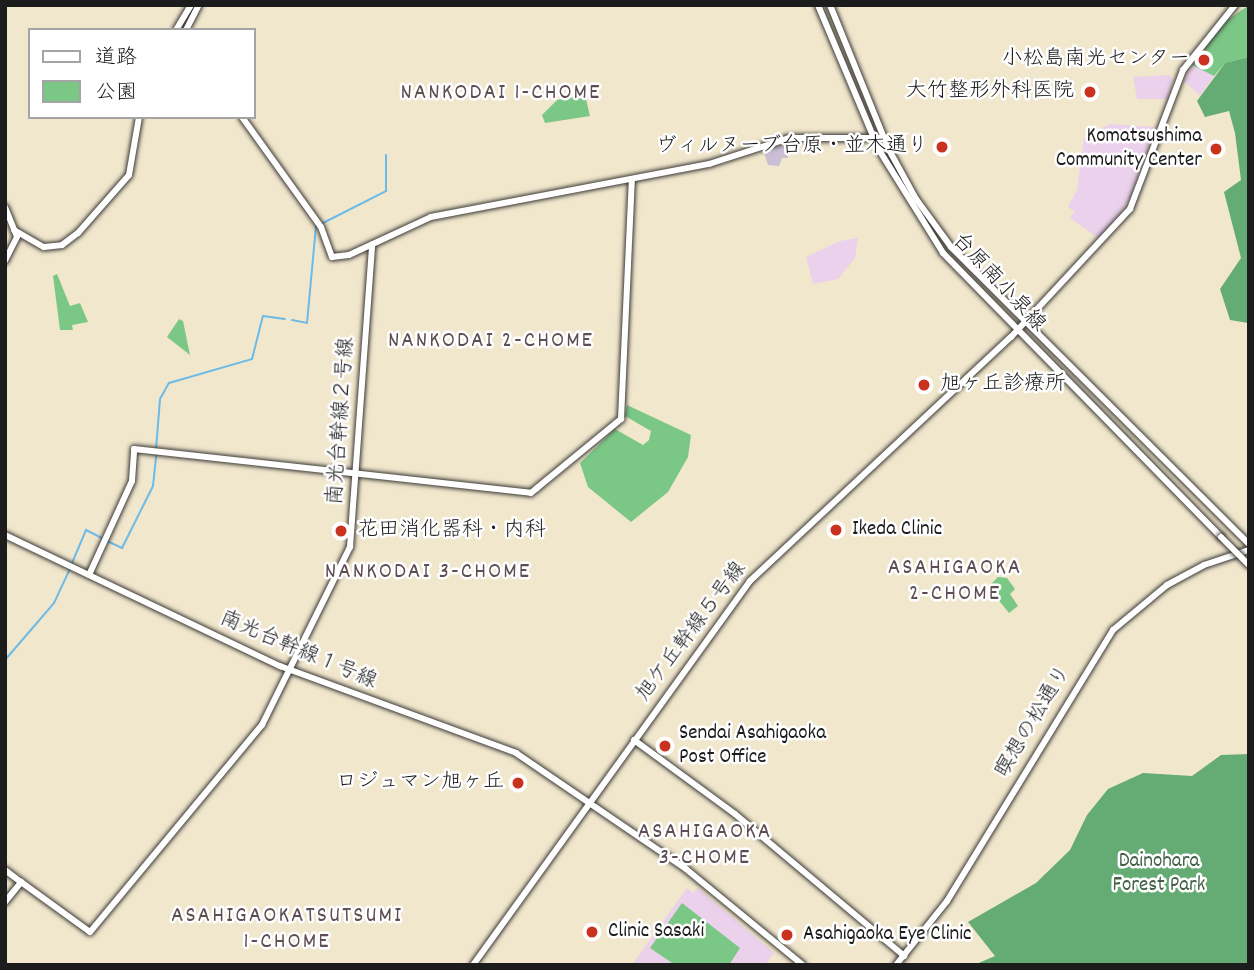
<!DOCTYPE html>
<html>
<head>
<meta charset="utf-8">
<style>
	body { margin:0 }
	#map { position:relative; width:1254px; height:970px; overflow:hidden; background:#f1e7cd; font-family:Dekko,"Klee One",sans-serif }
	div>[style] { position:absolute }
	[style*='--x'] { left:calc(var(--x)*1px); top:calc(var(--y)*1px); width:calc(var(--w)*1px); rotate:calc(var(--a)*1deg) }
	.built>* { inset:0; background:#ebd1eb }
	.industrial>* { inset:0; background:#cbbfd5 }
	.green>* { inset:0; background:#7bc786 }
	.forest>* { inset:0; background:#64ac73 }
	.stream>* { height:2px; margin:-1px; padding:0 1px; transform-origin:1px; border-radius:1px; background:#6cbae6 }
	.roads { filter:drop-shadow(0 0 2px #3c3a37) drop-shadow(0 0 2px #3c3a37) }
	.tertiary>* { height:6px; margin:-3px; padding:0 3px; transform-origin:3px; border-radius:3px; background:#fff }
	.bridges { filter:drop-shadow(0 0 2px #3c3a37) drop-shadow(0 0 2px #3c3a37) }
	.tertiary-bridge>* { height:6px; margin:-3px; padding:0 3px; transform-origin:3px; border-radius:3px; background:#fff }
	.dots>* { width:19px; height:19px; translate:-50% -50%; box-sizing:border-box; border:4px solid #fff; border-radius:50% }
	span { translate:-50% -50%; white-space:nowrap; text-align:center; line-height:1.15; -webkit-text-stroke:5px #fff; paint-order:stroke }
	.poi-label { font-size:21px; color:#1c1c1c }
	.right { translate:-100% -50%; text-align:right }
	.left { translate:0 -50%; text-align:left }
	.street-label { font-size:21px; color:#1c1c1c }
	.park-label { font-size:21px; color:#426046 }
	.neighbourhood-label { font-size:23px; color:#5e4d53; letter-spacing:2px }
	.frame { position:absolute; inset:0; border:7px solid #1c1c1c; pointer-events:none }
	.legend { position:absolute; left:28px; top:28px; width:228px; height:91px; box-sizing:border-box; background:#fff; border:2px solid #a4a4a4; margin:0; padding:9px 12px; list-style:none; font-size:21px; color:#1c1c1c }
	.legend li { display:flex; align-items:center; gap:14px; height:35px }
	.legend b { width:35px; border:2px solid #a4a4a4 }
</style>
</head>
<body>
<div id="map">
	<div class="built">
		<i style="clip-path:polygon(1192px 65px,1214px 76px,1200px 96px,1184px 81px)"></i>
		<i style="clip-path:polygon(1169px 75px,1173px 79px,1168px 99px,1137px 99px,1133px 77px)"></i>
		<i style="clip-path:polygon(1110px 124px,1155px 127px,1131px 197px,1101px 240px,1070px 218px,1075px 212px,1068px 207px,1077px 190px,1084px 138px)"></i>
		<i style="clip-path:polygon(858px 238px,855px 258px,838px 279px,813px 284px,806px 257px,840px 241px)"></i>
		<i style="clip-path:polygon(687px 888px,693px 893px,698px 888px,774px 953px,765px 965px,632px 965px)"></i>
	</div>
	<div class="industrial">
		<i style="clip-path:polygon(786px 145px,788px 158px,782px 158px,779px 166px,768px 165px,763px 149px)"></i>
	</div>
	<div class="green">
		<i style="clip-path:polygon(1249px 5px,1249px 57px,1225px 63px,1214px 76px,1192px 65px,1226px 21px)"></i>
		<i style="clip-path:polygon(585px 95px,590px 116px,545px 123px,542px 115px,557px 100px)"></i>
		<i style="clip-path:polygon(57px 274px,70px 306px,80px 303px,88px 322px,72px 325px,73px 330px,60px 330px,53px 276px)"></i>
		<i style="clip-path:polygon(179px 319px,183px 321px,190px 355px,167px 337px)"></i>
		<i style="clip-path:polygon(627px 405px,691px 435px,688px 457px,668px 492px,631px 522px,588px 487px,580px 463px,615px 429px,643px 445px,649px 440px,651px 431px,625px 416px)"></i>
		<i style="clip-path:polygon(998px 577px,1007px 578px,1015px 589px,1010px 594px,1018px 606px,1009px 613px,988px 587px)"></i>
		<i style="clip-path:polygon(682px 903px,740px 948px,729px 965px,675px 965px,650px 948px)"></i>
	</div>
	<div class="forest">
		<i style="clip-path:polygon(1249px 57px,1249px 323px,1248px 323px,1230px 320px,1220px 289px,1241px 258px,1224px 192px,1241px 180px,1235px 133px,1229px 111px,1205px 117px,1197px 101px,1225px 63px)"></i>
		<i style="clip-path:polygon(1249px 754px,1249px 965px,974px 965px,995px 956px,968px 922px,1036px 883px,1070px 850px,1087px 815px,1108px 789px,1143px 773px,1192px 776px,1221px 755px)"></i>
	</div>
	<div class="stream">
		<i style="--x:323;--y:223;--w:71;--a:-26.9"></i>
		<i style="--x:386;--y:191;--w:36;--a:-90"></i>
		<i style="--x:292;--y:320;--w:15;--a:11"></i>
		<i style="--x:307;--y:323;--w:97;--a:-84.7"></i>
		<i style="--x:156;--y:449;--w:50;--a:-85.4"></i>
		<i style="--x:160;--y:399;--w:18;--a:-61"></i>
		<i style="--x:169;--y:383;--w:86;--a:-16.1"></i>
		<i style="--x:252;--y:359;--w:44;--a:-75.7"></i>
		<i style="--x:263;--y:316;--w:22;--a:8"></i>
		<i style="--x:107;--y:541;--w:17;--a:25"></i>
		<i style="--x:122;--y:548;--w:69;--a:-63.4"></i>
		<i style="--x:153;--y:486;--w:31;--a:-84"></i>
		<i style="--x:72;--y:563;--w:36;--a:-67"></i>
		<i style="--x:86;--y:530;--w:18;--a:27"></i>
		<i style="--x:5;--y:660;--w:75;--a:-49.3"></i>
		<i style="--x:54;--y:603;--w:38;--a:-65"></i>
	</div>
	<div class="roads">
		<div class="tertiary">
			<i style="--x:818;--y:5;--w:157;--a:67.2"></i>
			<i style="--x:879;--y:150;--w:121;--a:58.1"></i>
			<i style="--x:943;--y:253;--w:397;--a:45.6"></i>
			<i style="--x:830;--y:5;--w:154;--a:67.9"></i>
			<i style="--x:888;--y:148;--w:58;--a:61.2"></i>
			<i style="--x:916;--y:199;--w:59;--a:53.9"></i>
			<i style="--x:951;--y:247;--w:421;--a:44.9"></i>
			<i style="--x:176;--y:30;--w:29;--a:-59"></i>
			<i style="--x:186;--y:30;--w:28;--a:-63"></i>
			<i style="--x:242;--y:117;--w:135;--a:54.3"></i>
			<i style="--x:321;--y:227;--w:32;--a:70"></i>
			<i style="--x:332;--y:257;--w:17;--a:-7"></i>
			<i style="--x:349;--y:255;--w:90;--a:-24.9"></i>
			<i style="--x:431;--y:217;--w:283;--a:-10.8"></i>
			<i style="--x:709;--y:164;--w:84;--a:-18"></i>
			<i style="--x:789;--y:138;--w:95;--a:0"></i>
			<i style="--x:5;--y:207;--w:32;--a:68"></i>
			<i style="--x:17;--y:237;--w:27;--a:117"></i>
			<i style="--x:14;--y:230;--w:34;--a:30"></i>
			<i style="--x:44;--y:247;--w:18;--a:-6"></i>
			<i style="--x:62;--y:245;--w:20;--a:-37"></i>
			<i style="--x:78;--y:233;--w:77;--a:-48.7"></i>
			<i style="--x:129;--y:175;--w:59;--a:-80.2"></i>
			<i style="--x:5;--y:535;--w:305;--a:25.5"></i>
			<i style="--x:280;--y:666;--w:252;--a:20.2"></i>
			<i style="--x:516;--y:753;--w:206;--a:34.3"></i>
			<i style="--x:686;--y:869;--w:151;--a:39.4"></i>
			<i style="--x:89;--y:575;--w:103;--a:-65.4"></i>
			<i style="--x:132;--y:481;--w:32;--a:-86"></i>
			<i style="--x:134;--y:449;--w:399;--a:6.3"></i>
			<i style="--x:531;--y:493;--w:8;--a:-40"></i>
			<i style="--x:537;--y:488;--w:109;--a:-39.4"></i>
			<i style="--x:621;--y:419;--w:240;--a:-87.4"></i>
			<i style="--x:634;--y:740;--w:125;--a:36.2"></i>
			<i style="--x:735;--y:814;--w:221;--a:40"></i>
			<i style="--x:5;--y:870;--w:20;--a:37"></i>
			<i style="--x:5;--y:902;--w:26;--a:-51"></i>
			<i style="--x:21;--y:882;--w:85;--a:35.9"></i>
			<i style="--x:90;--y:932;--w:269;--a:-50.3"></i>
			<i style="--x:262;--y:725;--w:199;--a:-63.7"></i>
			<i style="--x:350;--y:547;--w:303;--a:-85.8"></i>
			<i style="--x:473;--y:965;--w:473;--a:-54.2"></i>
			<i style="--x:750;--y:581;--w:357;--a:-43.1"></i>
			<i style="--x:1011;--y:337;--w:175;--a:-47.1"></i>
			<i style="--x:1130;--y:209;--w:149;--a:-69.1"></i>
			<i style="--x:1183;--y:70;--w:83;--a:-51.3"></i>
			<i style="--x:896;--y:965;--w:82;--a:-51.4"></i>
			<i style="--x:947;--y:901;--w:318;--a:-58.5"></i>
			<i style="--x:1113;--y:630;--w:70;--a:-39.8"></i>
			<i style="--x:1167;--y:585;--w:42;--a:-28.4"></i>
			<i style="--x:1204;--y:565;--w:47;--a:-18.4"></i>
		</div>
	</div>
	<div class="bridges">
		<div class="tertiary-bridge">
			<i style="--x:1221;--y:537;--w:40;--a:45"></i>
		</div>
	</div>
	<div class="dots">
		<i style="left:1204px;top:60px;background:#c8321e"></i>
		<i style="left:1090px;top:92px;background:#c8321e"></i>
		<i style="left:942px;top:147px;background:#c8321e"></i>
		<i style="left:1216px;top:149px;background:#c8321e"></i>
		<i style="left:924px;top:385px;background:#c8321e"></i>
		<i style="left:836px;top:530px;background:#c8321e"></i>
		<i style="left:341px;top:531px;background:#c8321e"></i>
		<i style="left:665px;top:746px;background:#c8321e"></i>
		<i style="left:518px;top:783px;background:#c8321e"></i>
		<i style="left:592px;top:932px;background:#c8321e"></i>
		<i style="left:787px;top:935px;background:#c8321e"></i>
	</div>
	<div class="poi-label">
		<span class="right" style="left:1190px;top:60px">小松島南光センター</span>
		<span class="right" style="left:1074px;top:92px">大竹整形外科医院</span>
		<span class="right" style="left:1202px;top:149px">Komatsushima<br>Community Center</span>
		<span class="right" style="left:928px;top:147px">ヴィルヌーブ台原・並木通り</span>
		<span class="left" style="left:940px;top:385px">旭ヶ丘診療所</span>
		<span class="left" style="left:852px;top:530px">Ikeda Clinic</span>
		<span class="left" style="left:357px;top:531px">花田消化器科・内科</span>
		<span class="left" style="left:679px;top:746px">Sendai Asahigaoka<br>Post Office</span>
		<span class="right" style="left:504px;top:783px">ロジュマン旭ヶ丘</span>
		<span class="left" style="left:608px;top:932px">Clinic Sasaki</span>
		<span class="left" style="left:803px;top:935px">Asahigaoka Eye Clinic</span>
	</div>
	<div class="street-label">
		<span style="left:998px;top:283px;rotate:47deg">台原南小泉線</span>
		<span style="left:342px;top:421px;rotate:-86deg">南光台幹線２号線</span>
		<span style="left:692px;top:632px;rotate:-53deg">旭ケ丘幹線５号線</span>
		<span style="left:298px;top:651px;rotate:23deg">南光台幹線１号線</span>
		<span style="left:1034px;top:722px;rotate:-59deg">瞑想の松通り</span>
	</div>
	<div class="park-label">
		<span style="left:1159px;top:874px">Dainohara<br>Forest Park</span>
	</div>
	<div class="neighbourhood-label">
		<span style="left:501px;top:94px">NANKODAI 1-CHOME</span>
		<span style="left:491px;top:342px">NANKODAI 2-CHOME</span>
		<span style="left:955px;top:582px">ASAHIGAOKA<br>2-CHOME</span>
		<span style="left:428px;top:573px">NANKODAI 3-CHOME</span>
		<span style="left:705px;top:846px">ASAHIGAOKA<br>3-CHOME</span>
		<span style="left:287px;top:930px">ASAHIGAOKATSUTSUMI<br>1-CHOME</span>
	</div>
	<div class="frame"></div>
	<ul class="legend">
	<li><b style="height:9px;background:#fff"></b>道路</li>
	<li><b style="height:19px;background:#7bc786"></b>公園</li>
	</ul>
</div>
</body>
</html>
